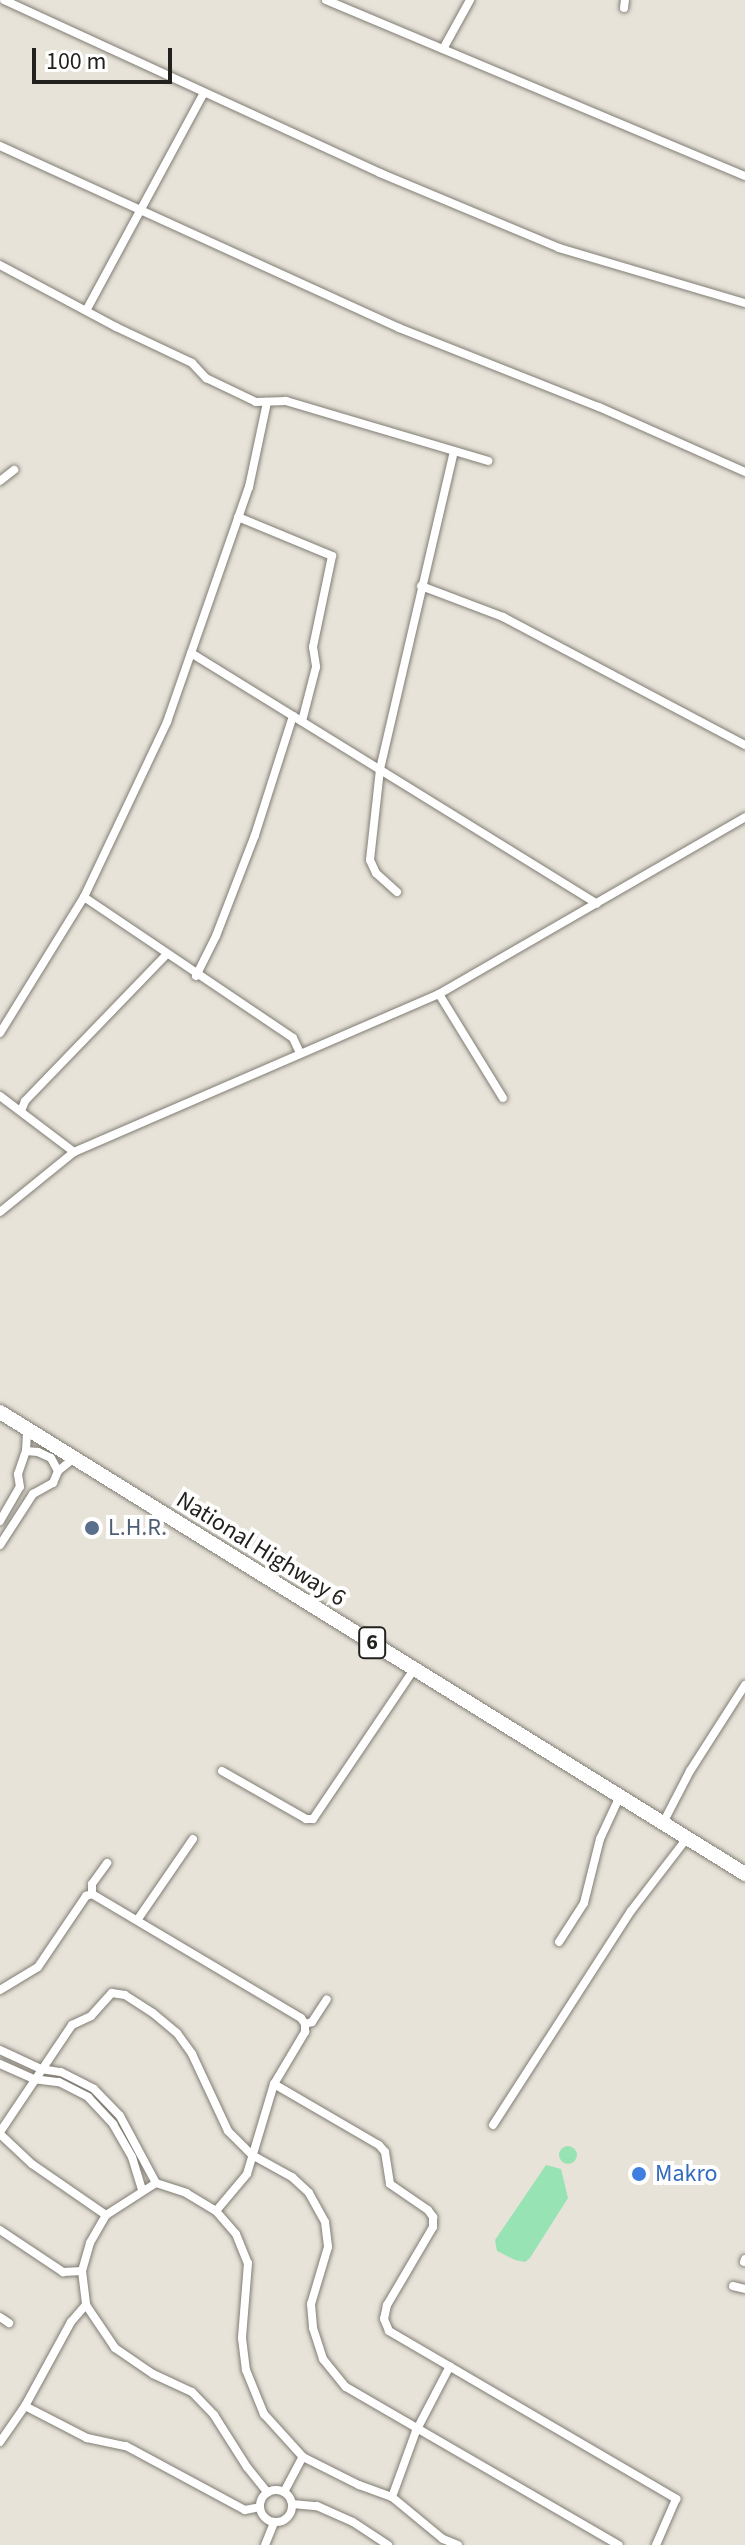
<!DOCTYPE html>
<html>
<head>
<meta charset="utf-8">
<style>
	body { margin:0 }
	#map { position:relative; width:745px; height:2545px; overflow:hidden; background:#e7e3d9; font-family:"Source Sans 3",sans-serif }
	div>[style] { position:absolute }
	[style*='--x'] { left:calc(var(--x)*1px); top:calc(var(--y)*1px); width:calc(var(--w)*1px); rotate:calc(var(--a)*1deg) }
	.green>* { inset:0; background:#98e3b4 }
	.round { border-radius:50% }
	.roads { filter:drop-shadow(0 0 2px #817d74) drop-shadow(0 0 2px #817d74) }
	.minor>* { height:8px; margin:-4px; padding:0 4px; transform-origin:4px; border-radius:4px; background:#fff }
	.minor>.ring { margin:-4px; padding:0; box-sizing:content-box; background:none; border:8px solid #fff; border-radius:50% }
	.trunk>* { height:14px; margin:-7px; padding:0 7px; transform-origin:7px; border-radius:7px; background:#fff }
	.dots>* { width:22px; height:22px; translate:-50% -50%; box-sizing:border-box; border:4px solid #fff; border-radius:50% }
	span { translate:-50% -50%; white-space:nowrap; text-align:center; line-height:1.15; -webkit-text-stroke:8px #fff; paint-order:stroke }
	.shield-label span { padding:2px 6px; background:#fff; border:2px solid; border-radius:6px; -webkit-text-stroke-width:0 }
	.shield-label { font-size:22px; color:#22211d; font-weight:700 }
	.service-label { font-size:24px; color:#4e5e75 }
	.left { translate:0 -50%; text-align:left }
	.street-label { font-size:24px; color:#22211d }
	.shop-label { font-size:24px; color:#366cbe }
	.scale { position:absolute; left:32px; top:48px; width:140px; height:36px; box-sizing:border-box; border:4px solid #22211d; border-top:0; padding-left:10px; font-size:24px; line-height:28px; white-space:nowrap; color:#22211d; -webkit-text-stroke:6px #fff; paint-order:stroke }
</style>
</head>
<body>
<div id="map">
	<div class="green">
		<i class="round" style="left:559px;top:2146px;width:18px;height:18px"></i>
		<i style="clip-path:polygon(546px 2165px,561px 2169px,568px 2198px,530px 2258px,525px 2262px,515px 2260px,497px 2251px,495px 2240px)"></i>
	</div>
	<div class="roads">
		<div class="minor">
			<i style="--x:4;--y:0;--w:414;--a:24.7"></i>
			<i style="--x:380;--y:173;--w:194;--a:22.7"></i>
			<i style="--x:559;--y:248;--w:194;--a:16.5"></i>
			<i style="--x:326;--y:0;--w:454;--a:22.8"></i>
			<i style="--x:624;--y:8;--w:8;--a:-83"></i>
			<i style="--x:443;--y:49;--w:56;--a:-61.1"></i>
			<i style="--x:0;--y:146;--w:439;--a:24.5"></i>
			<i style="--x:399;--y:328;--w:215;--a:21.6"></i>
			<i style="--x:599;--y:407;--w:160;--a:24"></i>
			<i style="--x:0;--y:265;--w:132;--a:28.1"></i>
			<i style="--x:116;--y:327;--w:84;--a:25.3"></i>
			<i style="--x:192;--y:363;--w:21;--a:47"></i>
			<i style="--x:206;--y:378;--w:55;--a:25.6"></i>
			<i style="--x:256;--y:402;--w:30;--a:-2"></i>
			<i style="--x:286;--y:401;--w:211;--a:16.5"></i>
			<i style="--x:87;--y:309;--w:246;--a:-61.6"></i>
			<i style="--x:0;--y:481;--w:18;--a:-38"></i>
			<i style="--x:238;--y:517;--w:102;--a:22.5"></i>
			<i style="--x:332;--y:556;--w:93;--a:101.8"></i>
			<i style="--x:313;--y:647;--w:20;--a:81"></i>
			<i style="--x:316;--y:667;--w:56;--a:104.5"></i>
			<i style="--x:421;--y:586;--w:88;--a:20.7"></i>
			<i style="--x:503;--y:617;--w:274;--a:27.9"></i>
			<i style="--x:191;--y:653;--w:477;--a:31.7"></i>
			<i style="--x:397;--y:892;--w:28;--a:-138"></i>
			<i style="--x:376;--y:873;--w:14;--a:-115"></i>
			<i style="--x:370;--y:860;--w:92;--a:-83.7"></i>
			<i style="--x:380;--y:769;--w:326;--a:-76.9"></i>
			<i style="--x:84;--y:897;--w:252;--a:34"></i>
			<i style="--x:293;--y:1038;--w:17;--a:65"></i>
			<i style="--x:196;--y:976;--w:45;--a:-63.4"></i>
			<i style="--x:216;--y:936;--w:108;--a:-68.9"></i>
			<i style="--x:255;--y:835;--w:125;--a:-72.3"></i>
			<i style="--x:439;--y:994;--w:122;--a:58.4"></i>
			<i style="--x:0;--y:1033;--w:160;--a:-58.3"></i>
			<i style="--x:84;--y:897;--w:194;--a:-64.6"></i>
			<i style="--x:167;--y:722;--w:249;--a:-70.8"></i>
			<i style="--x:249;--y:487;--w:87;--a:-78"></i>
			<i style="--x:0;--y:1096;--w:93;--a:37.1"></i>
			<i style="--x:21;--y:1111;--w:11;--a:-68"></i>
			<i style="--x:25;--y:1101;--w:204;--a:-46"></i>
			<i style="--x:0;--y:1212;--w:95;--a:-39"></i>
			<i style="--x:74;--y:1152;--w:398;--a:-23.4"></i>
			<i style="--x:439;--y:994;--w:354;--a:-30"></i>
			<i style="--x:26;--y:1451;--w:12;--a:5"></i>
			<i style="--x:38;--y:1452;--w:14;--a:25"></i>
			<i style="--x:51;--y:1458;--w:15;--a:62"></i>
			<i style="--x:0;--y:1521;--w:39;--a:-60"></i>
			<i style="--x:20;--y:1487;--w:13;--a:-99"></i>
			<i style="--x:18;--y:1474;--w:24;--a:-71"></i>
			<i style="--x:26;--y:1451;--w:22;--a:-87"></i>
			<i style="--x:0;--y:1545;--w:61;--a:-57.1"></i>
			<i style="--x:33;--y:1494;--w:23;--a:-29"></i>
			<i style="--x:53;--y:1483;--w:13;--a:-67"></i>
			<i style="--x:58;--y:1471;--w:19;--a:-39"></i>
			<i style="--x:222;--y:1771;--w:97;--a:29.7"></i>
			<i style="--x:306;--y:1819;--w:7;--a:0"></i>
			<i style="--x:313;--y:1819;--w:181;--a:-56"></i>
			<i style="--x:663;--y:1823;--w:59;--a:-62.6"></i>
			<i style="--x:690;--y:1771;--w:102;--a:-57.4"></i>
			<i style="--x:92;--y:1894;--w:243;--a:30.7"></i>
			<i style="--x:301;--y:2018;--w:7;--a:56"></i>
			<i style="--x:138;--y:1919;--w:97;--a:-55.5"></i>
			<i style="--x:559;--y:1942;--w:46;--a:-57.3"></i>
			<i style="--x:584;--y:1903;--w:66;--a:-76"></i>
			<i style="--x:600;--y:1839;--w:47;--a:-65.1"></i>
			<i style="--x:0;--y:1990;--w:44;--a:-31.2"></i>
			<i style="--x:38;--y:1967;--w:86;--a:-55.9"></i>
			<i style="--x:86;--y:1896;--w:6;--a:-18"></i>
			<i style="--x:92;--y:1894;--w:10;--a:-90"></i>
			<i style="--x:92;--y:1884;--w:26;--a:-54"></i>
			<i style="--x:0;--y:2050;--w:45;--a:24.9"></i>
			<i style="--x:41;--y:2069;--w:20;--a:9"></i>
			<i style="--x:61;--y:2072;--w:37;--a:27"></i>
			<i style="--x:94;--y:2089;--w:37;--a:46"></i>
			<i style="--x:120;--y:2116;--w:76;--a:61.8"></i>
			<i style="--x:156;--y:2183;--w:32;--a:18"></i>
			<i style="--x:186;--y:2193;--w:35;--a:31"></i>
			<i style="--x:216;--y:2211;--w:30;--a:49"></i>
			<i style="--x:236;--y:2234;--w:31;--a:68"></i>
			<i style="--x:248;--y:2263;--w:75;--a:94.6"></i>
			<i style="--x:242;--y:2338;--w:32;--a:83"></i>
			<i style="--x:246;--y:2370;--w:48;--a:67.8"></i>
			<i style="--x:264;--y:2414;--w:58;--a:47.8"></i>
			<i style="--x:303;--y:2457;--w:63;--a:26.6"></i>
			<i style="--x:359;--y:2485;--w:35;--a:20"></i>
			<i style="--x:392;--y:2497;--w:66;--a:39.5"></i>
			<i style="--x:443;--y:2539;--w:16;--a:22"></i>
			<i style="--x:0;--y:2064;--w:36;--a:24"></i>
			<i style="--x:33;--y:2079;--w:26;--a:7"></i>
			<i style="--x:59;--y:2082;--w:33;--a:27"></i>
			<i style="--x:88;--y:2097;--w:37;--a:47"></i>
			<i style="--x:113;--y:2124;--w:38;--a:60"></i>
			<i style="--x:132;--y:2157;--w:34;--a:73"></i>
			<i style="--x:274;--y:2084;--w:121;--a:30.2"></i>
			<i style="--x:379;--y:2145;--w:9;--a:49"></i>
			<i style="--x:385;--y:2152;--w:32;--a:81"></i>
			<i style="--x:390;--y:2184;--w:46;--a:34.4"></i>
			<i style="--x:428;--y:2210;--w:9;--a:54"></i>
			<i style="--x:433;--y:2217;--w:10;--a:90"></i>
			<i style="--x:433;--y:2227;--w:91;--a:120.5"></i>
			<i style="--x:387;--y:2305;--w:14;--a:102"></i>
			<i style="--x:384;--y:2319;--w:13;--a:67"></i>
			<i style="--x:389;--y:2331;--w:333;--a:30.3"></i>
			<i style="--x:676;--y:2499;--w:50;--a:113.5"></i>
			<i style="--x:493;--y:2125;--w:255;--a:-57.2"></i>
			<i style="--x:631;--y:1911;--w:92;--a:-52.5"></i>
			<i style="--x:0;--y:2132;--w:129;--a:-56.1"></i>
			<i style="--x:72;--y:2025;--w:21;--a:-25"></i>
			<i style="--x:91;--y:2016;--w:31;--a:-48"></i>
			<i style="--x:112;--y:1993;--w:13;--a:9"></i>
			<i style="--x:125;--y:1995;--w:33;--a:33"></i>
			<i style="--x:153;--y:2013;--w:31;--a:40"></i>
			<i style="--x:177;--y:2033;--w:26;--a:54"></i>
			<i style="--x:192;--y:2054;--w:85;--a:64.9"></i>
			<i style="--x:228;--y:2131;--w:34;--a:45"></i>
			<i style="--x:252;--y:2155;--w:46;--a:28.8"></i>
			<i style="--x:292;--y:2177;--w:23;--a:43"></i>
			<i style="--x:309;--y:2193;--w:33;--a:61"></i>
			<i style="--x:325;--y:2222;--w:25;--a:83"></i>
			<i style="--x:328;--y:2247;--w:59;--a:106.6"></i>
			<i style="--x:311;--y:2304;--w:24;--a:85"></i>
			<i style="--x:313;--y:2328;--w:33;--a:72"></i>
			<i style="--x:323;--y:2359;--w:36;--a:51"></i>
			<i style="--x:346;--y:2387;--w:315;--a:30.1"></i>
			<i style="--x:0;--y:2134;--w:44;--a:43.2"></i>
			<i style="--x:32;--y:2164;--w:90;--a:34.6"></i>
			<i style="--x:156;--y:2183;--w:59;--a:147.4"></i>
			<i style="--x:106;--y:2215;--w:32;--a:120"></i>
			<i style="--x:90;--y:2243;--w:29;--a:106"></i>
			<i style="--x:82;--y:2271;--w:34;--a:83"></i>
			<i style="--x:86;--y:2305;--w:52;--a:56"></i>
			<i style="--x:115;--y:2348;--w:46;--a:34.4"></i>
			<i style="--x:153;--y:2374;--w:43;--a:24.8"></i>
			<i style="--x:192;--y:2392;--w:32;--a:46"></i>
			<i style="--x:214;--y:2415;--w:62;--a:57.6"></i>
			<i style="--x:247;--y:2467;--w:33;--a:51"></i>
			<i style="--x:216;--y:2211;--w:48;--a:-50"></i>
			<i style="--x:247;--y:2174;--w:94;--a:-73.3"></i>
			<i style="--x:274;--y:2084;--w:61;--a:-59.2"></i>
			<i style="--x:305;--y:2032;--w:8;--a:-90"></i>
			<i style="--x:305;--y:2024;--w:7;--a:-16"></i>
			<i style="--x:312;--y:2022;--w:27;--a:-57"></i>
			<i style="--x:0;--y:2230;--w:76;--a:33.7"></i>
			<i style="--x:63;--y:2272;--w:19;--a:-3"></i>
			<i style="--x:744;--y:2262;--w:3;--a:-72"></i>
			<i style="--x:733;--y:2286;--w:12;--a:14"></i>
			<i style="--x:0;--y:2317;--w:11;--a:34"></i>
			<i style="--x:25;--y:2406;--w:70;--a:27.3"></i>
			<i style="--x:87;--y:2438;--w:40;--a:12"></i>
			<i style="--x:126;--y:2446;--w:135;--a:28.3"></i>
			<i style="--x:245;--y:2510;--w:15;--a:-11"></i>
			<i style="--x:0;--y:2442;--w:44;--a:-55.2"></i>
			<i style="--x:25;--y:2406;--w:96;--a:-61.3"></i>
			<i style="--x:71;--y:2322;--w:23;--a:-49"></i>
			<i class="ring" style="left:260px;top:2490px;width:24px;height:24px"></i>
			<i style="--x:284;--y:2492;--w:40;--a:-62"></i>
			<i style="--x:392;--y:2497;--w:70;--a:-70"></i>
			<i style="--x:416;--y:2431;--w:73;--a:-62.4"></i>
			<i style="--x:292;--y:2504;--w:25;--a:5"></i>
			<i style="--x:317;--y:2506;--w:39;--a:24"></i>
			<i style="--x:353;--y:2522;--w:42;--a:33.3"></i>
			<i style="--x:265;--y:2545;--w:24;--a:-68"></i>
		</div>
		<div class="trunk">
			<i style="--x:0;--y:1412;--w:877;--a:31.8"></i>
		</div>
	</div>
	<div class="dots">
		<i style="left:92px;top:1528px;background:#5c6f8a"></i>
		<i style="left:639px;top:2174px;background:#3f7fe0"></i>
	</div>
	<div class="shield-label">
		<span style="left:372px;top:1643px">6</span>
	</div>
	<div class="service-label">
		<span class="left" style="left:108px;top:1528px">L.H.R.</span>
	</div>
	<div class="street-label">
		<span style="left:261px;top:1549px;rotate:32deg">National Highway 6</span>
	</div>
	<div class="shop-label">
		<span class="left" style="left:655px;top:2174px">Makro</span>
	</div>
	<div class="scale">100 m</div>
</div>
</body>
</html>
